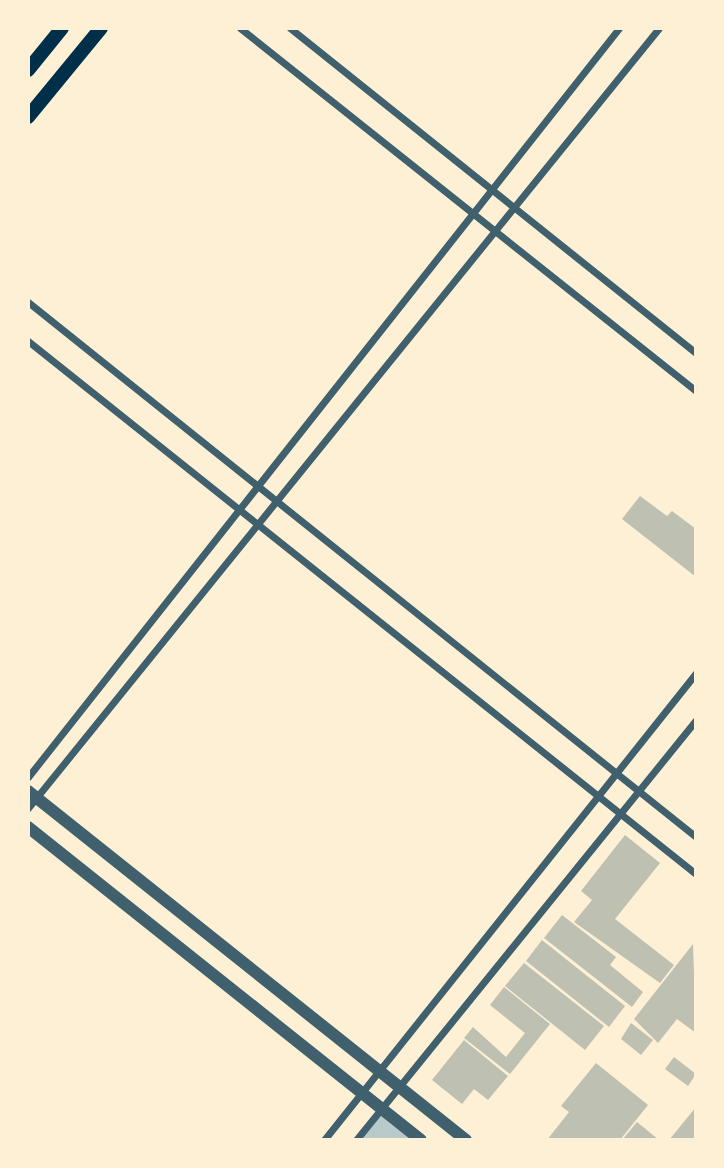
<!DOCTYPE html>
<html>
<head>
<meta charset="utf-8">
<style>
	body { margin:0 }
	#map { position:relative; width:724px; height:1168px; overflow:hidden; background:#fdf0d5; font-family:Rubik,sans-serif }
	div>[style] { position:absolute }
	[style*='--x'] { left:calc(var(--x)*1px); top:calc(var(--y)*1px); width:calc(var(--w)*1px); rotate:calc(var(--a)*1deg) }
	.green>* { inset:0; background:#b9caca }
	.building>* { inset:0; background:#bec0b2 }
	.minor>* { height:7px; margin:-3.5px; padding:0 3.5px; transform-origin:3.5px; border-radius:3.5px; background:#3f606c }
	.tertiary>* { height:12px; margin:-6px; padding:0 6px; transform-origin:6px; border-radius:6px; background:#3f606c }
	.secondary>* { height:14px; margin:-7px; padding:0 7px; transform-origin:7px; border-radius:7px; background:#003049 }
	span { translate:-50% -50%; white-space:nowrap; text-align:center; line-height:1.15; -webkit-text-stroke:7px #fdf0d5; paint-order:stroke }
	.frame { position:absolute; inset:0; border:30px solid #fdf0d5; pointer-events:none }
</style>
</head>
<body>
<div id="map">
	<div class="green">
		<i style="clip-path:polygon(381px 1108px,420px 1140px,356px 1140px)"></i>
	</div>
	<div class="building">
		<i style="clip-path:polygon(640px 496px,667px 516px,672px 511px,696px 529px,696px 577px,622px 519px)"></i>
		<i style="clip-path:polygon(625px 835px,660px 863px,615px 919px,674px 965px,660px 983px,574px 922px,592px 900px,581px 891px)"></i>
		<i style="clip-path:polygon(562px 915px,616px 957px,610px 965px,643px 992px,632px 1007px,544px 938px)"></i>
		<i style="clip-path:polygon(542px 940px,625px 1006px,609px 1027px,526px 961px)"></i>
		<i style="clip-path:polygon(693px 944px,696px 1033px,677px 1019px,658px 1043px,634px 1019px)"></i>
		<i style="clip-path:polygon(524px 963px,604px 1026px,585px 1050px,505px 986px)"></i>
		<i style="clip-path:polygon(504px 987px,550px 1024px,510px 1074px,464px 1038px,473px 1027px,506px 1057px,525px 1033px,490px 1005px)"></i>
		<i style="clip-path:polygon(631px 1023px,653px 1040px,641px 1055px,621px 1039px)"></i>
		<i style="clip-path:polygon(464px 1040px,508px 1076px,488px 1100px,474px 1089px,462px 1104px,432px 1080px)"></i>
		<i style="clip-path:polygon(674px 1057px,696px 1074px,688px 1086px,665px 1069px)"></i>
		<i style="clip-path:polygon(596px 1063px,648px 1105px,620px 1140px,547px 1140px,569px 1112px,561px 1106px)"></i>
		<i style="clip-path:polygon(696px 1107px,696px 1140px,669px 1140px)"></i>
		<i style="clip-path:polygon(637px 1122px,659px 1140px,622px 1140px)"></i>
	</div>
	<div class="minor">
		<i style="--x:240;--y:28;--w:583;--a:38.52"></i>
		<i style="--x:290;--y:28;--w:520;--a:38.68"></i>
		<i style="--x:28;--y:302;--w:856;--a:38.69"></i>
		<i style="--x:28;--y:341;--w:855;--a:38.59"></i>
		<i style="--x:28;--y:777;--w:954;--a:-51.72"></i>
		<i style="--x:28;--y:808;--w:1003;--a:-51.03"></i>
		<i style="--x:324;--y:1140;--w:597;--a:-51.46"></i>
		<i style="--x:356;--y:1140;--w:540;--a:-51.01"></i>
	</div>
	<div class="tertiary">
		<i style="--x:28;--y:791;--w:560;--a:38.55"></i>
		<i style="--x:28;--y:827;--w:502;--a:38.54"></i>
	</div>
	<div class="secondary">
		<i style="--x:28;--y:70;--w:54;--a:-51"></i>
		<i style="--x:28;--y:117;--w:115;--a:-50.6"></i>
	</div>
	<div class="frame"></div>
</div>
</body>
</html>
